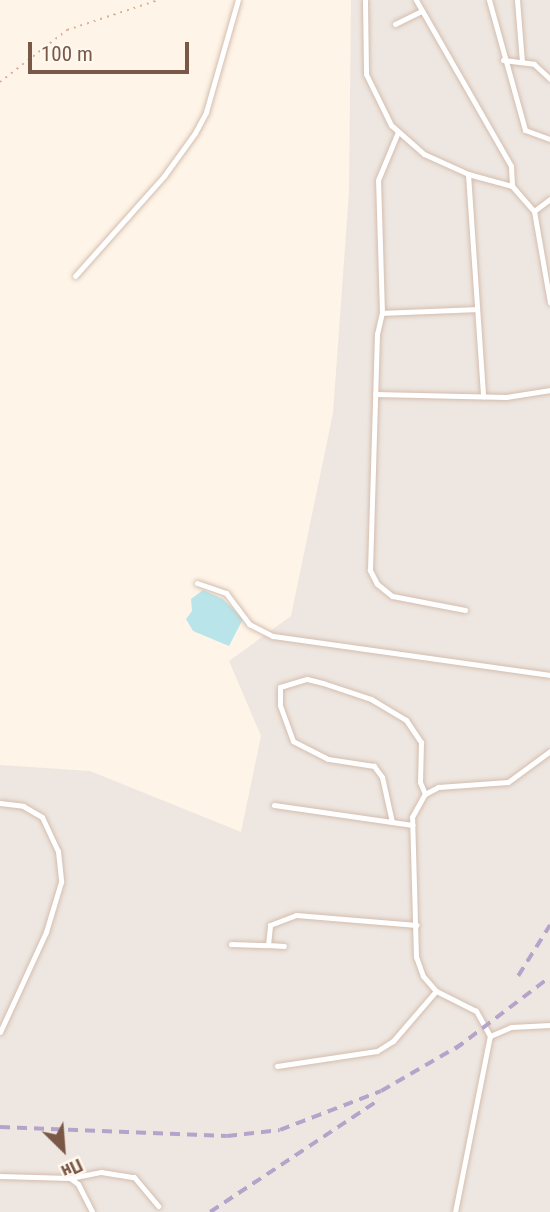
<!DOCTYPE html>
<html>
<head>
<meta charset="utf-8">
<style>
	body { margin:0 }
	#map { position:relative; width:550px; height:1212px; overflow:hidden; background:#fef4e7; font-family:"Roboto Condensed",sans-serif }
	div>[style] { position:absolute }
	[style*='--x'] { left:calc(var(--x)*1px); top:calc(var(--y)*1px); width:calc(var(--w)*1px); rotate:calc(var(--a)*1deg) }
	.industrial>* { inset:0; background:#eee7e1 }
	.water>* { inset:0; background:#b9e5ea }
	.path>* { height:2px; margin-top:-1px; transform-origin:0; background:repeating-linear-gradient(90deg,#dbb49e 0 2px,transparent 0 7px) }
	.roads { filter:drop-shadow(0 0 2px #d4bdae) drop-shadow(0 0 2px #d4bdae) }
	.lane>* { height:5px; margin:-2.5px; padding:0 2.5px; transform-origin:2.5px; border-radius:2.5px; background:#fff }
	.rail>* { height:3.5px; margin-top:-1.75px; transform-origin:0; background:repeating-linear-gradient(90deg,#b6a3ca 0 10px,transparent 0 17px) }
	span { translate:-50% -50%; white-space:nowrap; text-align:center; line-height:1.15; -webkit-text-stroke:7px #fff8ef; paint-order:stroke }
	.north { position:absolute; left:28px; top:1114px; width:70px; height:70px; -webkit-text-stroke:5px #fff8ef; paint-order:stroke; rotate:155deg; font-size:19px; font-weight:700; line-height:28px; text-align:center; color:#7a5848 }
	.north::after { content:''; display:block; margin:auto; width:24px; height:32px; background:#7a5848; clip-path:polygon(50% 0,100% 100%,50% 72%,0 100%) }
	.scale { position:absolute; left:28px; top:42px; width:161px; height:32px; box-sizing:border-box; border:4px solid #7a5848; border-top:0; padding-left:9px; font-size:21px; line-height:24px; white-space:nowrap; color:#7a5848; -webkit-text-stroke:5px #fff8ef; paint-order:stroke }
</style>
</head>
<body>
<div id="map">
	<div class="industrial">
		<i style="clip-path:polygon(351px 0,550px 0,550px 1212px,0 1212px,0 765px,90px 771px,241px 832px,261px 736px,229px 661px,291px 616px,333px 413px,349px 192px)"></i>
	</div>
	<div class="water">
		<i style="clip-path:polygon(203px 590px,223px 599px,243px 619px,229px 646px,193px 631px,186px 619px,192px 611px,191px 599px)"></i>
	</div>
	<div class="path">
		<i style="--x:0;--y:82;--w:85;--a:-37.8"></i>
		<i style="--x:67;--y:30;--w:96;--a:-18.2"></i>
	</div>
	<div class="roads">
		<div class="lane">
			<i style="--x:365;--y:0;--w:74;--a:89.2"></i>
			<i style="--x:366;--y:74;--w:57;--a:63.9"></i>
			<i style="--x:391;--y:125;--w:44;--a:41.3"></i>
			<i style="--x:424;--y:154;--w:48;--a:24.4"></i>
			<i style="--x:468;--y:174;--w:46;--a:15.3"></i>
			<i style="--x:512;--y:186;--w:33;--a:49"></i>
			<i style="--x:534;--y:211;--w:93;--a:80.1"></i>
			<i style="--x:416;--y:0;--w:191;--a:60.2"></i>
			<i style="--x:511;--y:166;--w:20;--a:87"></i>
			<i style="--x:489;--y:0;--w:135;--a:74.5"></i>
			<i style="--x:525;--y:130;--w:27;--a:20"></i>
			<i style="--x:517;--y:0;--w:62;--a:85.4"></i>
			<i style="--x:395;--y:24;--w:30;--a:-26"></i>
			<i style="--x:503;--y:60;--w:31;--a:7"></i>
			<i style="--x:534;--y:64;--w:22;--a:43"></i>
			<i style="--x:468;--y:174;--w:223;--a:86.1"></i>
			<i style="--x:534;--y:211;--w:20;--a:-37"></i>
			<i style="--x:75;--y:276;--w:134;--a:-48.3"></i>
			<i style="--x:164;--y:176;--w:53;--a:-54.2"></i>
			<i style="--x:195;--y:133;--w:24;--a:-62"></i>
			<i style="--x:206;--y:112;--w:116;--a:-74.1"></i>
			<i style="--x:382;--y:313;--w:133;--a:-91.7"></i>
			<i style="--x:378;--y:180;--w:52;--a:-67.4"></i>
			<i style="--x:375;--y:394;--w:131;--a:1.3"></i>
			<i style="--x:506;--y:397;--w:45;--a:-9"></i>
			<i style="--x:197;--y:583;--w:31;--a:19"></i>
			<i style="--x:226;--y:593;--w:39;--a:53"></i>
			<i style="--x:249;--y:624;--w:27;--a:27"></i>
			<i style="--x:273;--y:636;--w:280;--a:8"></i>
			<i style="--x:465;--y:610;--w:74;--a:-169.1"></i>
			<i style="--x:392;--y:596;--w:19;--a:-141"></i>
			<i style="--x:377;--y:584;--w:16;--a:-117"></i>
			<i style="--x:370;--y:570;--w:236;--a:-88.3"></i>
			<i style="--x:377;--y:334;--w:22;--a:-77"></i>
			<i style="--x:382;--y:313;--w:95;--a:-2.4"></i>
			<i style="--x:0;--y:803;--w:23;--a:7"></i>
			<i style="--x:23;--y:806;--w:22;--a:30"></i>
			<i style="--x:42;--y:817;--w:38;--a:65"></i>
			<i style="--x:58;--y:851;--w:31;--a:84"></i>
			<i style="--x:61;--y:882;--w:52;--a:106.7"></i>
			<i style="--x:46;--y:932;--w:110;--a:114.7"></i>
			<i style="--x:274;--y:805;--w:140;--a:8.2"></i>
			<i style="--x:392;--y:822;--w:46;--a:-102.5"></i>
			<i style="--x:382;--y:777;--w:14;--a:-126"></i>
			<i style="--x:374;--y:766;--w:47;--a:-171.3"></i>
			<i style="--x:328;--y:759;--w:39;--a:-153"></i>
			<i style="--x:293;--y:741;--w:38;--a:-110"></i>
			<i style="--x:280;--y:705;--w:18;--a:-90"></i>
			<i style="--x:280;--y:687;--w:28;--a:-17"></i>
			<i style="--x:307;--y:679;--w:16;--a:14"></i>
			<i style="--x:323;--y:683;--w:51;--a:18.4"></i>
			<i style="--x:371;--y:699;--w:41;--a:31"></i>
			<i style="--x:406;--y:720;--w:27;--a:56"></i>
			<i style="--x:421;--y:742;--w:40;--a:91.4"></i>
			<i style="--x:420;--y:782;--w:13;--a:67"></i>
			<i style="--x:231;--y:944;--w:37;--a:2"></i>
			<i style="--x:268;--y:945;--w:20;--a:-84"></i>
			<i style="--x:270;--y:925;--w:28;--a:-21"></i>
			<i style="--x:296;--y:915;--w:121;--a:4.7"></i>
			<i style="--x:268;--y:945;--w:16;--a:4"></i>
			<i style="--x:490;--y:1036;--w:23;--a:-23"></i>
			<i style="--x:511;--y:1027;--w:39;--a:-3"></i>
			<i style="--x:277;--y:1066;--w:101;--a:-8.5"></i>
			<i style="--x:377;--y:1051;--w:19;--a:-32"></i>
			<i style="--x:393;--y:1041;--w:66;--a:-49.3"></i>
			<i style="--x:0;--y:1176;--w:70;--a:1.6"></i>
			<i style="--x:70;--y:1178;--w:10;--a:37"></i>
			<i style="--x:78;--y:1184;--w:31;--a:63"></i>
			<i style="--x:70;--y:1178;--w:32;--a:-11"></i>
			<i style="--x:101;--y:1172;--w:33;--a:9"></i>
			<i style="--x:134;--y:1177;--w:38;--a:50"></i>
			<i style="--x:455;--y:1212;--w:179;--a:-78.8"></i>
			<i style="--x:490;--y:1036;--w:29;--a:-119"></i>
			<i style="--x:476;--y:1011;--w:45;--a:-153.4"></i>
			<i style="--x:436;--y:991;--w:20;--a:-131"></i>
			<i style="--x:423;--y:976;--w:20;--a:-110"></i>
			<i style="--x:416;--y:957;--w:140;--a:-91.6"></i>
			<i style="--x:412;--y:817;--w:26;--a:-61"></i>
			<i style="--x:425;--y:794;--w:15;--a:-28"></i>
			<i style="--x:438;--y:787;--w:70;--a:-4.1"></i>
			<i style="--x:508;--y:782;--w:52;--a:-36.4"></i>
		</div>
	</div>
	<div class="rail">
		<i style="--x:518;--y:976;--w:60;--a:-57.9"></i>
		<i style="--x:455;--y:1049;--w:119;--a:-37.2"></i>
		<i style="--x:0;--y:1127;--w:227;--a:2.3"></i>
		<i style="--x:227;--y:1136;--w:53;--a:-6.5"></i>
		<i style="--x:280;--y:1130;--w:108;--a:-21.1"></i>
		<i style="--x:381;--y:1091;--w:94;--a:-30.1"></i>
		<i style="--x:210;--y:1212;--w:204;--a:-33.6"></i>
	</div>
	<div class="north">Пн</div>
	<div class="scale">100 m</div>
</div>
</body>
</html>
